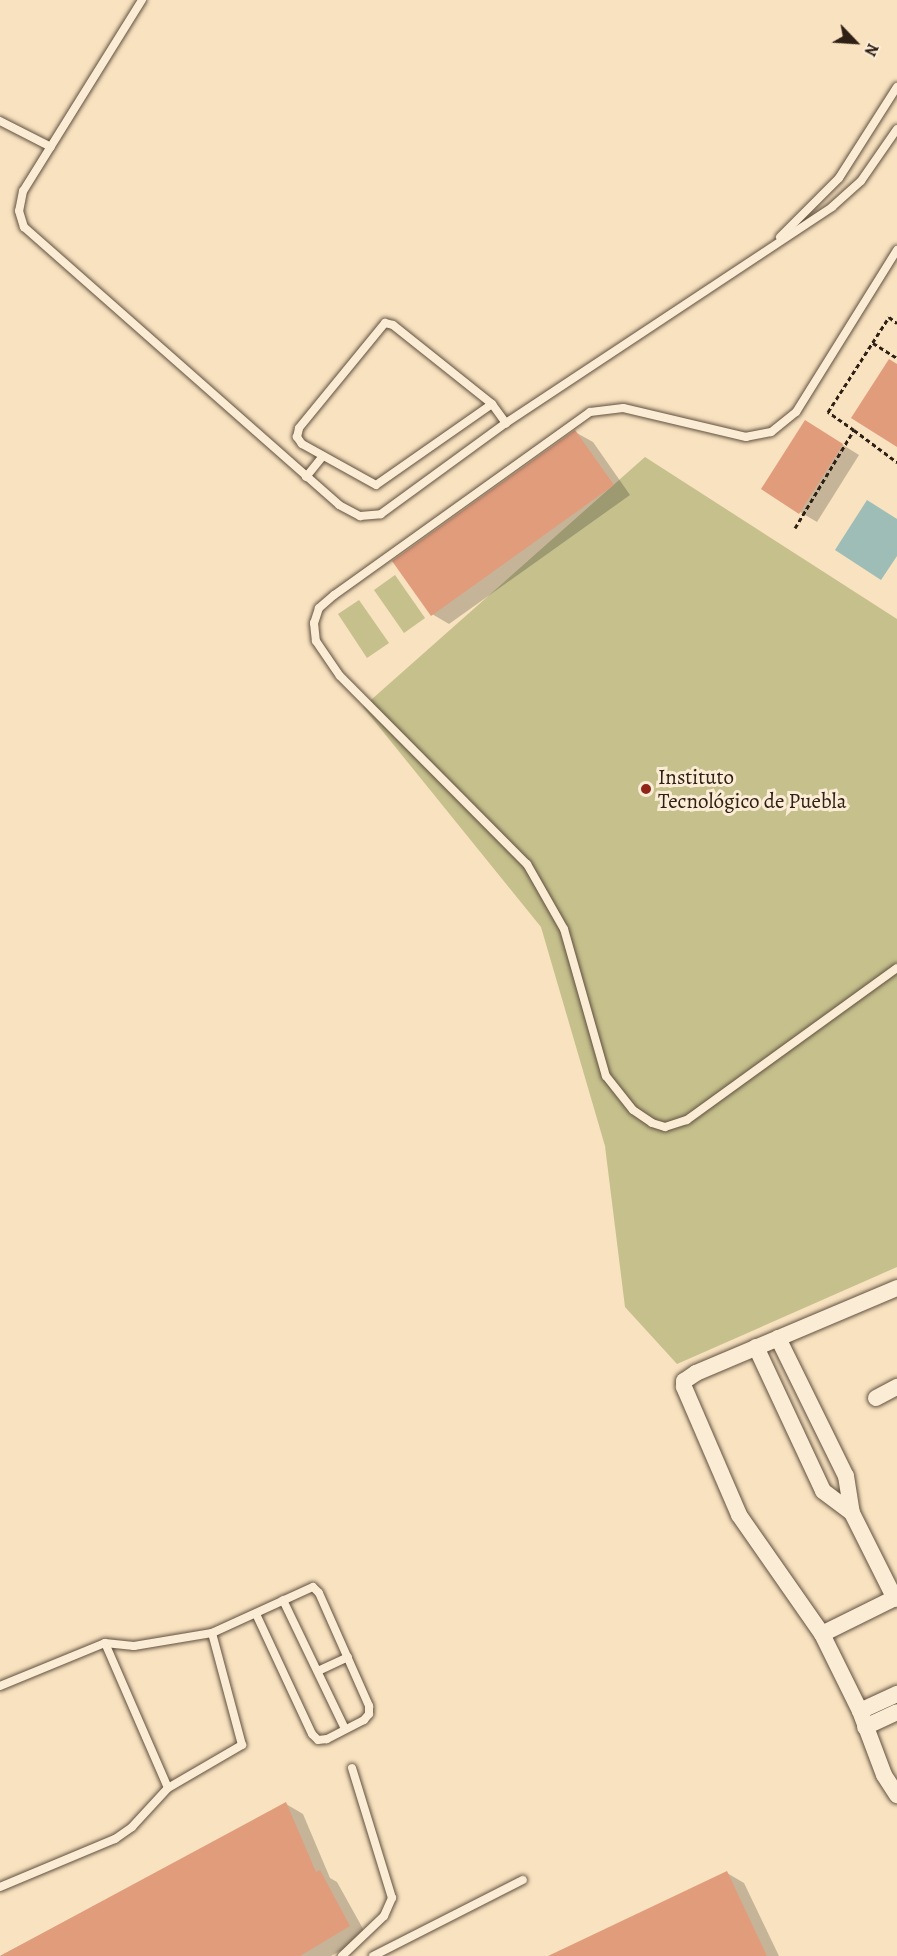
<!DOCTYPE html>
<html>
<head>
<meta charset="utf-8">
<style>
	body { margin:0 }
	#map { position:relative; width:897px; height:1956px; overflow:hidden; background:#f8e2bf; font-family:Alegreya,serif }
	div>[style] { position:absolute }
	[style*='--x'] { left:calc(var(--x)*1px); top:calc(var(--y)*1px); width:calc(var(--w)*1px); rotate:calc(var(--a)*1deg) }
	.green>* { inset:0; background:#c5c08c }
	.water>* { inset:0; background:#9ebdb7 }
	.shadow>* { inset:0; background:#0003 }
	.building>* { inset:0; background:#e19c7c }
	.path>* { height:3px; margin-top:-1.5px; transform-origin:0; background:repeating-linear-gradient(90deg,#2f2015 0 4.5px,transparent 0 7.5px) }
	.roads { filter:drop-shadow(0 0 2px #615040) drop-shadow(0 0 2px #615040) }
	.service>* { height:8px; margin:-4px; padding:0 4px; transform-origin:4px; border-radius:4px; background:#faecd5 }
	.minor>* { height:16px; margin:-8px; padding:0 8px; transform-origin:8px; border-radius:8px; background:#faecd5 }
	.dots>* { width:16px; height:16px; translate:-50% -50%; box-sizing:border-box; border:3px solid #faecd5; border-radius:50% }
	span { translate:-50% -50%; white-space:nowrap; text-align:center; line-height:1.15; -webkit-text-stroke:6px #faecd5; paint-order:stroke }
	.poi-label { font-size:21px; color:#2f2015 }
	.left { translate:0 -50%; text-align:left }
	.north { position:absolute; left:825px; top:12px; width:60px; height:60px; -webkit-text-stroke:4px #faecd5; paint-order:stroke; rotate:115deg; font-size:16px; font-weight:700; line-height:24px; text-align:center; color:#2f2015 }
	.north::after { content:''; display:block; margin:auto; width:21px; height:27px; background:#2f2015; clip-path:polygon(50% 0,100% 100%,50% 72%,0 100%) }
</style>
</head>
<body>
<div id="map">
	<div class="green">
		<i style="clip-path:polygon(645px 457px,897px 619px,897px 1267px,677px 1364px,625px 1307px,605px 1146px,541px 927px,363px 707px)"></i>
		<i style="clip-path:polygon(395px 575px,425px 618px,404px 633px,374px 590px)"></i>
		<i style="clip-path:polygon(359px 600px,389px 643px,367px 658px,338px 614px)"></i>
	</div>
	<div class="water">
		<i style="clip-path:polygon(867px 500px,897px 519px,897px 556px,881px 580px,835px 550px)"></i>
	</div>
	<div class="shadow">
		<i style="clip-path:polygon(575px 432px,593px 442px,630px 495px,449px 624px,432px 614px)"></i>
		<i style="clip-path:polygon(822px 432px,859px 455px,817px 522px,800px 512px)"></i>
		<i style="clip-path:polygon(286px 1804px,303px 1814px,330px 1878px,337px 1882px,367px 1936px,331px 1956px,0 1956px)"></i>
		<i style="clip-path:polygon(727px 1873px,744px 1883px,779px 1956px,552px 1956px)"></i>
	</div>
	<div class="building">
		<i style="clip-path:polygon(889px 359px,897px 364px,897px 447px,851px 418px)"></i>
		<i style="clip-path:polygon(805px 420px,843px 444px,799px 514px,761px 489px)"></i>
		<i style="clip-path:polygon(575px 430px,614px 485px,431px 616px,392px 561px)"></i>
		<i style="clip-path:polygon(286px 1802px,316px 1872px,320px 1870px,350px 1926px,300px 1956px,0 1956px)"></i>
		<i style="clip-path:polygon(727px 1871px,767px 1956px,548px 1956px)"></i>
	</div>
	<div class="path">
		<i style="--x:873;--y:343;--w:28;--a:32"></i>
		<i style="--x:854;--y:430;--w:32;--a:-145"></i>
		<i style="--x:828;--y:412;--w:113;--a:-57.3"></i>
		<i style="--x:889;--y:317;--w:10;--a:37"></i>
		<i style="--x:795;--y:528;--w:114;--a:-59"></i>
		<i style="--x:854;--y:430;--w:54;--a:36.7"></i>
	</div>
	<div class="roads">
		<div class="service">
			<i style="--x:142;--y:0;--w:225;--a:121.9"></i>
			<i style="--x:23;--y:191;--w:20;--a:101"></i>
			<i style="--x:19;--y:211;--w:17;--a:73"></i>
			<i style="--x:24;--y:227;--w:420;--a:41.4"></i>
			<i style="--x:339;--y:505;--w:24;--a:28"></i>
			<i style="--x:360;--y:516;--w:21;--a:-5"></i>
			<i style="--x:381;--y:514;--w:155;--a:-36.1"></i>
			<i style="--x:506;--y:423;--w:391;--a:-33.5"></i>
			<i style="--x:832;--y:207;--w:39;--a:-42"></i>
			<i style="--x:861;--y:181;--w:63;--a:-55.3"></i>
			<i style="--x:0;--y:121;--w:57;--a:27"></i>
			<i style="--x:780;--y:237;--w:83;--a:-45"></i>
			<i style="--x:839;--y:178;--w:108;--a:-57.5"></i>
			<i style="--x:897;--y:250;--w:191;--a:121.9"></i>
			<i style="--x:796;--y:412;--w:32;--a:141"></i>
			<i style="--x:771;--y:432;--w:25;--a:169"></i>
			<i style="--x:746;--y:437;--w:126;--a:-166.7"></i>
			<i style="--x:623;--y:408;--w:33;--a:173"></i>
			<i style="--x:590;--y:412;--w:315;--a:144.4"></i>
			<i style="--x:334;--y:595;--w:20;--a:139"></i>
			<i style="--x:319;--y:608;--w:16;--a:108"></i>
			<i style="--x:314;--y:623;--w:18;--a:84"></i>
			<i style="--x:316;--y:641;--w:42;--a:55.6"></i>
			<i style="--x:340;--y:676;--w:265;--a:45.2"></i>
			<i style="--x:527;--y:864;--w:75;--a:60.4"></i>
			<i style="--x:564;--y:929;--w:153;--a:74.1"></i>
			<i style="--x:606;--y:1076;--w:43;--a:51.5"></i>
			<i style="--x:633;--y:1110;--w:23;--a:34"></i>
			<i style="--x:652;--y:1123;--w:14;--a:17"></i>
			<i style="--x:665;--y:1127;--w:23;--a:-18"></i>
			<i style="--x:687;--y:1120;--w:259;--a:-35.9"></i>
			<i style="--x:492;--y:404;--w:141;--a:145.1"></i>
			<i style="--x:376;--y:485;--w:85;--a:-151"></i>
			<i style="--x:302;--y:444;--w:9;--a:-126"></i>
			<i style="--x:297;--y:437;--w:9;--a:-77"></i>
			<i style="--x:299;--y:428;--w:136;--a:-50.7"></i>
			<i style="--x:385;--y:323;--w:8;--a:14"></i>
			<i style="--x:393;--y:325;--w:127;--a:38.6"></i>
			<i style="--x:492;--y:404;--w:24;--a:54"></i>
			<i style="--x:306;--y:477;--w:27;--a:-51"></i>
			<i style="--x:283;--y:1600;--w:143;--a:64.3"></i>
			<i style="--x:105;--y:1643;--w:29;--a:6"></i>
			<i style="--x:134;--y:1646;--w:79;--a:-9.5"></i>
			<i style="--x:318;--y:1671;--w:33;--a:-25"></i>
			<i style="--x:0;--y:1686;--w:113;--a:-22.3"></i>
			<i style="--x:105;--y:1643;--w:158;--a:66.5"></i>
			<i style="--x:168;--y:1788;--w:86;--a:-30.2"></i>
			<i style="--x:242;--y:1745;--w:116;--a:-105"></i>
			<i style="--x:212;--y:1633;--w:111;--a:-24.5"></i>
			<i style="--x:313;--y:1587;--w:8;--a:45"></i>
			<i style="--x:319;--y:1593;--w:124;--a:66.1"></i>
			<i style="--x:369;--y:1706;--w:8;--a:90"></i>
			<i style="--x:369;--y:1714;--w:8;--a:130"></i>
			<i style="--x:364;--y:1720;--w:42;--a:152.8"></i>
			<i style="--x:327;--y:1739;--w:9;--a:174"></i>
			<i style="--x:318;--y:1740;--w:8;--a:-135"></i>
			<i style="--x:312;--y:1734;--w:132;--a:-115"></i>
			<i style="--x:0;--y:1887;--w:125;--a:-22.7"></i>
			<i style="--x:115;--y:1839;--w:21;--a:-35"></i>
			<i style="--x:132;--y:1827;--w:53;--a:-47.3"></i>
			<i style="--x:342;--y:1956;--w:58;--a:-43.6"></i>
			<i style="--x:384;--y:1916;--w:20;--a:-66"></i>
			<i style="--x:392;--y:1898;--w:136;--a:-107.1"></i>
			<i style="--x:373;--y:1956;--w:168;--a:-26.9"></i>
		</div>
		<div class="minor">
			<i style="--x:897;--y:1288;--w:218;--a:157.1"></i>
			<i style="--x:696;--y:1373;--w:14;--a:146"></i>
			<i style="--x:684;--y:1381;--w:6;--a:90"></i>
			<i style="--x:684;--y:1387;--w:139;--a:66.7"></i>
			<i style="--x:739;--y:1515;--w:145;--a:55.1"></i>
			<i style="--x:822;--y:1634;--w:86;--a:63.7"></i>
			<i style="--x:860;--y:1711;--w:68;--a:69.4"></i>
			<i style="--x:884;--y:1775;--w:24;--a:57"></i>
			<i style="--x:778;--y:1338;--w:154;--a:63.8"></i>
			<i style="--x:846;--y:1476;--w:37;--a:81"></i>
			<i style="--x:852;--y:1513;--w:96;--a:63.4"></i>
			<i style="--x:756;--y:1347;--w:159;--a:65"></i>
			<i style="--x:823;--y:1491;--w:36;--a:37"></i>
			<i style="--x:876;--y:1398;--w:24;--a:-28"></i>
			<i style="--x:822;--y:1634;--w:84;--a:-26.3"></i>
			<i style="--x:860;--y:1711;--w:41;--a:-24.7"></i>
			<i style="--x:865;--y:1727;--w:35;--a:-25"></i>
		</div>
	</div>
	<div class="dots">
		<i style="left:646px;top:789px;background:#8f2418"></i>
	</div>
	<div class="poi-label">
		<span class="left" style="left:658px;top:789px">Instituto<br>Tecnológico de Puebla</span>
	</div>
	<div class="north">N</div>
</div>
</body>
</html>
